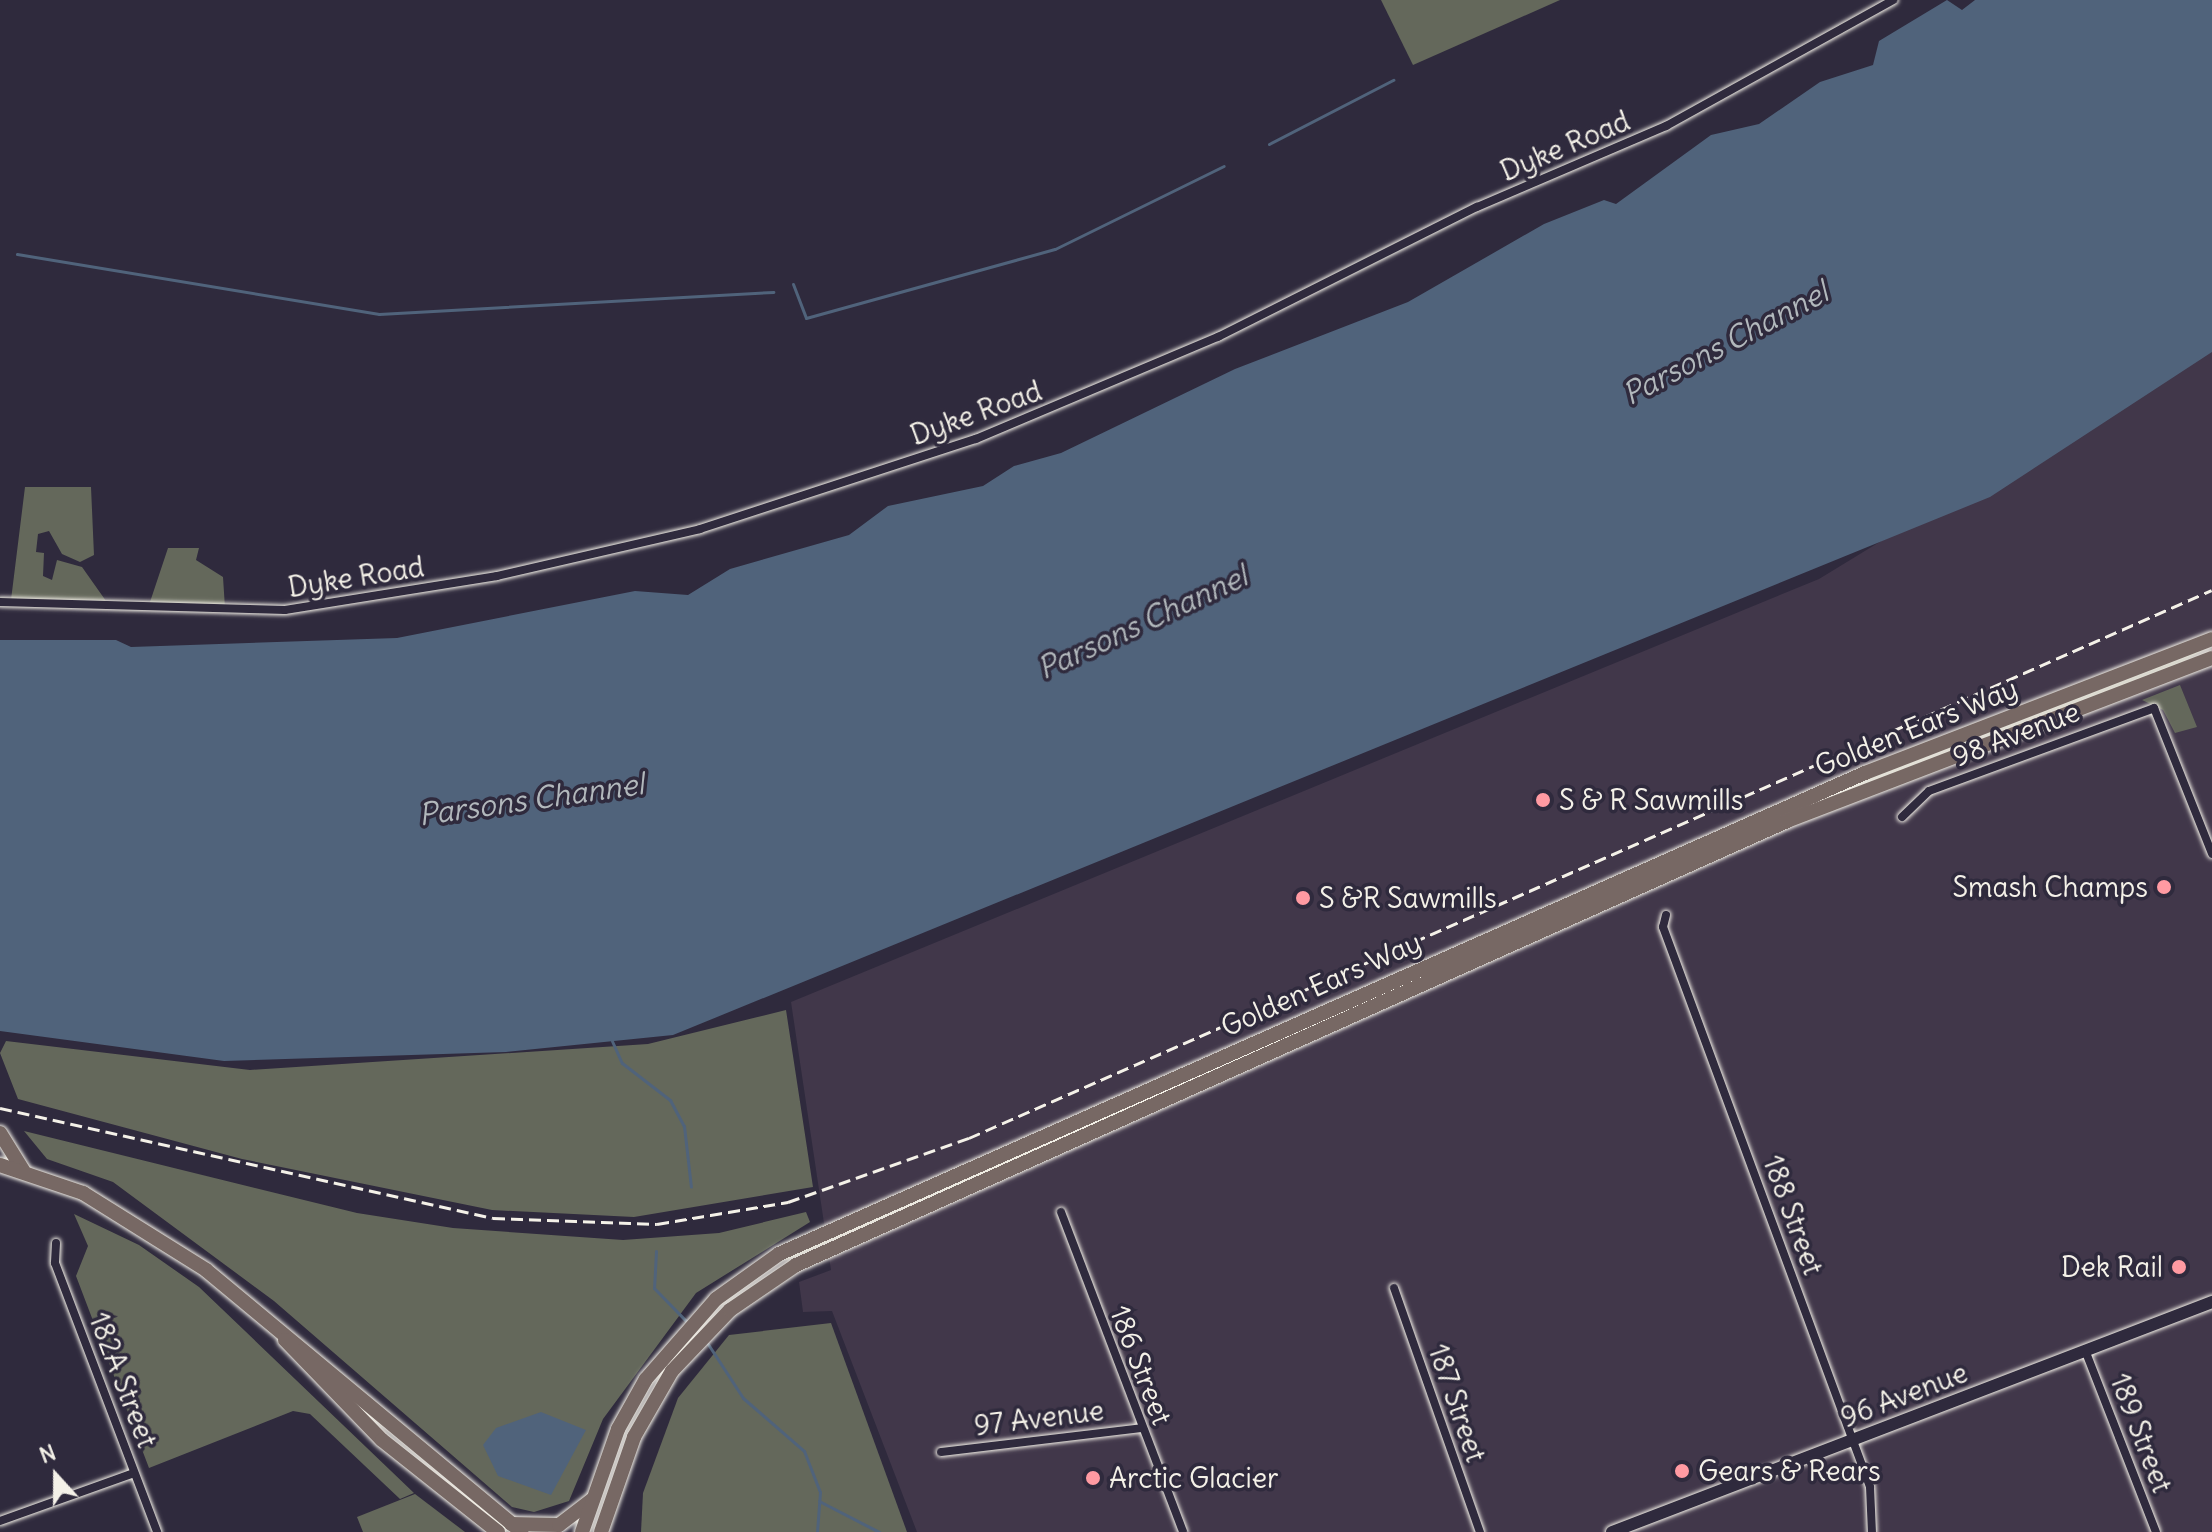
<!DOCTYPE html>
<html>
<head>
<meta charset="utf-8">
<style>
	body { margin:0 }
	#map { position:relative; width:2212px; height:1532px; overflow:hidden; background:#2f2a3d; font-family:Delius,sans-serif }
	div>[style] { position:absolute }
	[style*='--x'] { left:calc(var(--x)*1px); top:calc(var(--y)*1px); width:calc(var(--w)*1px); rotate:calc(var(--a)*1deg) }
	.built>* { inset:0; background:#41374a }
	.green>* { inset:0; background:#64685b }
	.water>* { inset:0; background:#50637b }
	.stream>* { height:3px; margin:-1.5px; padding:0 1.5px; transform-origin:1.5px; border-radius:1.5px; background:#50637b }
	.roads { filter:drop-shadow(0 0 2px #f4f1e8) drop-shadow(0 0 2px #f4f1e8) }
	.street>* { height:8px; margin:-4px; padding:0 4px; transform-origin:4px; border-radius:4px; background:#2f2a3d }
	.secondary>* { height:12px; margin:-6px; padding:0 6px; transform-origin:6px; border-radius:6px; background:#2f2a3d }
	.primary>* { height:14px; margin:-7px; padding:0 7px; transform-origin:7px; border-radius:7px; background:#776864 }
	.rail>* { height:3px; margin-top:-1.5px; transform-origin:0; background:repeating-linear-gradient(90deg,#f4f1e8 0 12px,transparent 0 18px) }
	.dots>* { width:22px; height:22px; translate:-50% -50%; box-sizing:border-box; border:4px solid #2f2a3d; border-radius:50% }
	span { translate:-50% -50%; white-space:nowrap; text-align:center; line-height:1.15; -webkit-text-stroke:7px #2f2a3d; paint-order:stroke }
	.street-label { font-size:28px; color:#f4f1e8 }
	.poi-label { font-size:28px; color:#f4f1e8 }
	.left { translate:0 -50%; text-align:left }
	.right { translate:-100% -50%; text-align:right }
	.water-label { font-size:30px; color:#b2b8bc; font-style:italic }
	.north { position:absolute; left:16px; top:1436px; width:80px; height:80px; -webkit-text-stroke:6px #2f2a3d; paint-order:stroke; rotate:339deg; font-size:22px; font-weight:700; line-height:32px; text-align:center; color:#f4f1e8 }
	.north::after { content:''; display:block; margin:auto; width:28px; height:36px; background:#f4f1e8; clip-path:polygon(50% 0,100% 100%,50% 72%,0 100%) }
</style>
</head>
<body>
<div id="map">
	<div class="built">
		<i style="clip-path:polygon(2212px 339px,2212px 1532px,917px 1532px,832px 1311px,803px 1312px,799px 1282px,831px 1270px,791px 1002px,1819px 579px)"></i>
	</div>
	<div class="green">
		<i style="clip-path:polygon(1381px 0,1560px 0,1413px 65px)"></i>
		<i style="clip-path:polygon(25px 487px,91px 487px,94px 555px,80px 562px,62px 554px,49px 531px,38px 534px,36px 552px,44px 553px,43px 576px,52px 580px,57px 560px,82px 567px,106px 601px,11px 600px)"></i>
		<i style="clip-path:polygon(168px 548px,199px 548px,196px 560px,223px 577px,225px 608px,149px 605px)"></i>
		<i style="clip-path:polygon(2212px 645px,2177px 665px,1823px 800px,1872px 776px)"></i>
		<i style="clip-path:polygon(2180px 685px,2197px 727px,2175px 733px,2163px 710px,2142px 700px)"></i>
		<i style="clip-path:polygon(786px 1010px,813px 1187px,634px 1217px,492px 1210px,242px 1159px,18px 1099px,0 1053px,6px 1041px,250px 1070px,648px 1044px)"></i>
		<i style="clip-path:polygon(1263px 1048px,1163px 1095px,784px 1261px,792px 1255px)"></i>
		<i style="clip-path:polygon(24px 1131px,357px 1213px,453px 1228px,623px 1240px,719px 1233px,806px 1212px,810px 1222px,696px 1293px,603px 1419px,569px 1501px,534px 1512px,512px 1507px,274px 1301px,113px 1182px,47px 1159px)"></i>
		<i style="clip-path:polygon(74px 1214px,139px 1245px,199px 1287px,414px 1493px,400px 1499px,310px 1414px,293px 1411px,149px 1468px,76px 1276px,88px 1246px)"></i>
		<i style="clip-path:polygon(831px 1323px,907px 1532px,641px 1532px,643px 1493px,678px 1398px,729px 1335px)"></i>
		<i style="clip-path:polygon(415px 1494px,465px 1532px,363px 1532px,357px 1517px)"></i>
	</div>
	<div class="water">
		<i style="clip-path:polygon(1947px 0,1962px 10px,1975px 0,2212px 0,2212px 352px,1990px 497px,673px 1035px,506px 1052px,224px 1061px,0 1031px,0 640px,116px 640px,131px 647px,397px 638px,635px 591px,688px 595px,730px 569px,849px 535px,888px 506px,983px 486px,1014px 466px,1061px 453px,1235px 369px,1408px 302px,1544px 224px,1604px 200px,1616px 204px,1711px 135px,1759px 124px,1820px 82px,1873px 65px,1879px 41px)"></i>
		<i style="clip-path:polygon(541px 1412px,586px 1430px,551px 1495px,498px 1476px,483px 1445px,496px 1428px)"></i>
	</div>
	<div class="stream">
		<i style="--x:1269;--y:144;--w:140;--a:-27.3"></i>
		<i style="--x:17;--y:254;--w:367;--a:9.4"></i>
		<i style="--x:379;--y:314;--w:395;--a:-3.2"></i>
		<i style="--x:793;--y:284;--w:36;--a:69"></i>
		<i style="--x:806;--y:318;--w:258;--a:-15.5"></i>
		<i style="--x:1055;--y:249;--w:188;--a:-26.2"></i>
		<i style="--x:612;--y:1041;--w:24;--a:66"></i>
		<i style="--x:622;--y:1063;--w:61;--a:37.6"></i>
		<i style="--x:670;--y:1100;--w:30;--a:62"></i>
		<i style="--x:684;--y:1126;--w:61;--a:83.5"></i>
		<i style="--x:656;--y:1251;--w:37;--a:93"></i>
		<i style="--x:654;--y:1288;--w:50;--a:45.8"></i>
		<i style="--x:706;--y:1341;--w:68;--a:57"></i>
		<i style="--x:743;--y:1398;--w:81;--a:41"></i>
		<i style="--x:804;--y:1451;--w:44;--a:68.7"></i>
		<i style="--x:820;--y:1492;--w:40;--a:94.3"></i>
		<i style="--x:819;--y:1501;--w:68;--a:27.3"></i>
	</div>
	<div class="roads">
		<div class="street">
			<i style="--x:0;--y:602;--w:285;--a:1.6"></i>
			<i style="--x:285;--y:610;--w:215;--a:-9.1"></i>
			<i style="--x:497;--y:576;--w:208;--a:-13"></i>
			<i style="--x:700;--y:529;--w:290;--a:-18.1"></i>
			<i style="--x:976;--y:439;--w:263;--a:-22.9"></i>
			<i style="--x:1218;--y:337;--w:290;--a:-26.7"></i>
			<i style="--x:1477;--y:207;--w:206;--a:-23.2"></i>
			<i style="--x:1666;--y:126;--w:260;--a:-29"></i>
			<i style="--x:1902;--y:817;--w:37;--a:-44"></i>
			<i style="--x:1929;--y:791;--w:240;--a:-20.2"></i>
			<i style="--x:2154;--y:708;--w:157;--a:68.3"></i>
			<i style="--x:1666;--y:915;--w:12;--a:104"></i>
			<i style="--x:1663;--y:927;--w:597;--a:69.71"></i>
			<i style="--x:1870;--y:1487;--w:45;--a:87.5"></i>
			<i style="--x:1061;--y:1212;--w:342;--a:69.1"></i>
			<i style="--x:56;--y:1243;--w:20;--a:93"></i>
			<i style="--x:55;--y:1263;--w:288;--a:69.2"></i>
			<i style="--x:1394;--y:1288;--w:259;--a:70.6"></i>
			<i style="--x:2085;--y:1350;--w:195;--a:68.7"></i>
			<i style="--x:941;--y:1452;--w:202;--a:-6.8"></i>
			<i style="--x:0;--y:1521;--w:142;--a:-19.7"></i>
		</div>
		<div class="secondary">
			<i style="--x:1612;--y:1532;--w:643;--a:-20.97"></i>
		</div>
		<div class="primary">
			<i style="--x:0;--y:1133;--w:44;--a:58.1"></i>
			<i style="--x:0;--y:1165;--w:88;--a:18.6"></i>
			<i style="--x:83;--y:1193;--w:145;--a:32"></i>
			<i style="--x:206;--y:1270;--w:410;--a:39.7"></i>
			<i style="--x:285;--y:1340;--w:139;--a:45.9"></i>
			<i style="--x:382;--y:1440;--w:148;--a:38.4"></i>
			<i style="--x:511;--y:1524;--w:48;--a:1.2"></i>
			<i style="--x:559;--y:1525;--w:43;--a:-37.4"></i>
			<i style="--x:582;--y:1532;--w:109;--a:-70.7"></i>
			<i style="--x:618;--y:1429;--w:57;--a:-60.8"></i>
			<i style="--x:646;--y:1379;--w:106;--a:-48.8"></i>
			<i style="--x:716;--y:1299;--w:77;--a:-35.5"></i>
			<i style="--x:779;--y:1254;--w:1188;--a:-23.89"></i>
			<i style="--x:1865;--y:773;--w:372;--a:-21.1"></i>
			<i style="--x:601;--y:1532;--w:101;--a:-70.8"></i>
			<i style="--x:634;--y:1437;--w:76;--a:-60.1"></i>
			<i style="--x:672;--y:1371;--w:84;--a:-46.4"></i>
			<i style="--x:730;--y:1310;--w:80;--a:-34.3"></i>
			<i style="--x:796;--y:1265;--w:1086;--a:-24.13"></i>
			<i style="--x:1787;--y:821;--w:455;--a:-21"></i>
		</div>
	</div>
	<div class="rail">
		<i style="--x:0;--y:1108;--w:505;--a:12.58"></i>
		<i style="--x:493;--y:1218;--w:164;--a:2.1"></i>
		<i style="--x:657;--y:1224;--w:133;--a:-9.5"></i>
		<i style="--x:788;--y:1202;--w:192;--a:-19.5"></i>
		<i style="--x:969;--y:1138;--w:1358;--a:-23.79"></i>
	</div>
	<div class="dots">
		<i style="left:1543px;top:800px;background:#ff9aa2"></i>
		<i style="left:2164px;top:887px;background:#ff9aa2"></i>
		<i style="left:1303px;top:898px;background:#ff9aa2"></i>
		<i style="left:2179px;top:1267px;background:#ff9aa2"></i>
		<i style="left:1682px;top:1471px;background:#ff9aa2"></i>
		<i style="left:1093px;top:1478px;background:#ff9aa2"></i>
	</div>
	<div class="street-label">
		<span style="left:1565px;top:146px;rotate:-23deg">Dyke Road</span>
		<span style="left:976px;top:413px;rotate:-20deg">Dyke Road</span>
		<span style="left:356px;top:577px;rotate:-9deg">Dyke Road</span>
		<span style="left:1916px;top:727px;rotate:-22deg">Golden Ears Way</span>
		<span style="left:2016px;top:734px;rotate:-21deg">98 Avenue</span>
		<span style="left:1321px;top:984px;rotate:-24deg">Golden Ears Way</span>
		<span style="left:1793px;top:1215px;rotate:70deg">188 Street</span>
		<span style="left:1141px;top:1365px;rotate:69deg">186 Street</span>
		<span style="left:123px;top:1380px;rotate:69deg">182A Street</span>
		<span style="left:1904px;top:1395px;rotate:-21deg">96 Avenue</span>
		<span style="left:1457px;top:1403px;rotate:71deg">187 Street</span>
		<span style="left:1039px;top:1418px;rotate:-7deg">97 Avenue</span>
		<span style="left:2141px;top:1433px;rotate:69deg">189 Street</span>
	</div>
	<div class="poi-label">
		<span class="left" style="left:1559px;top:800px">S &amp; R Sawmills</span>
		<span class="right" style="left:2148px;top:887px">Smash Champs</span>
		<span class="left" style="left:1319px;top:898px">S &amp;R Sawmills</span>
		<span class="right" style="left:2163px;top:1267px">Dek Rail</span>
		<span class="left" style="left:1698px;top:1471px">Gears &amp; Rears</span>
		<span class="left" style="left:1109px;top:1478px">Arctic Glacier</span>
	</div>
	<div class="water-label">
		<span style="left:1725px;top:343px;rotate:-28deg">Parsons Channel</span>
		<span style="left:1142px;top:622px;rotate:-25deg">Parsons Channel</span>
		<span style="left:531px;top:799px;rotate:-8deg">Parsons Channel</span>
	</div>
	<div class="north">N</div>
</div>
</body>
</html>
